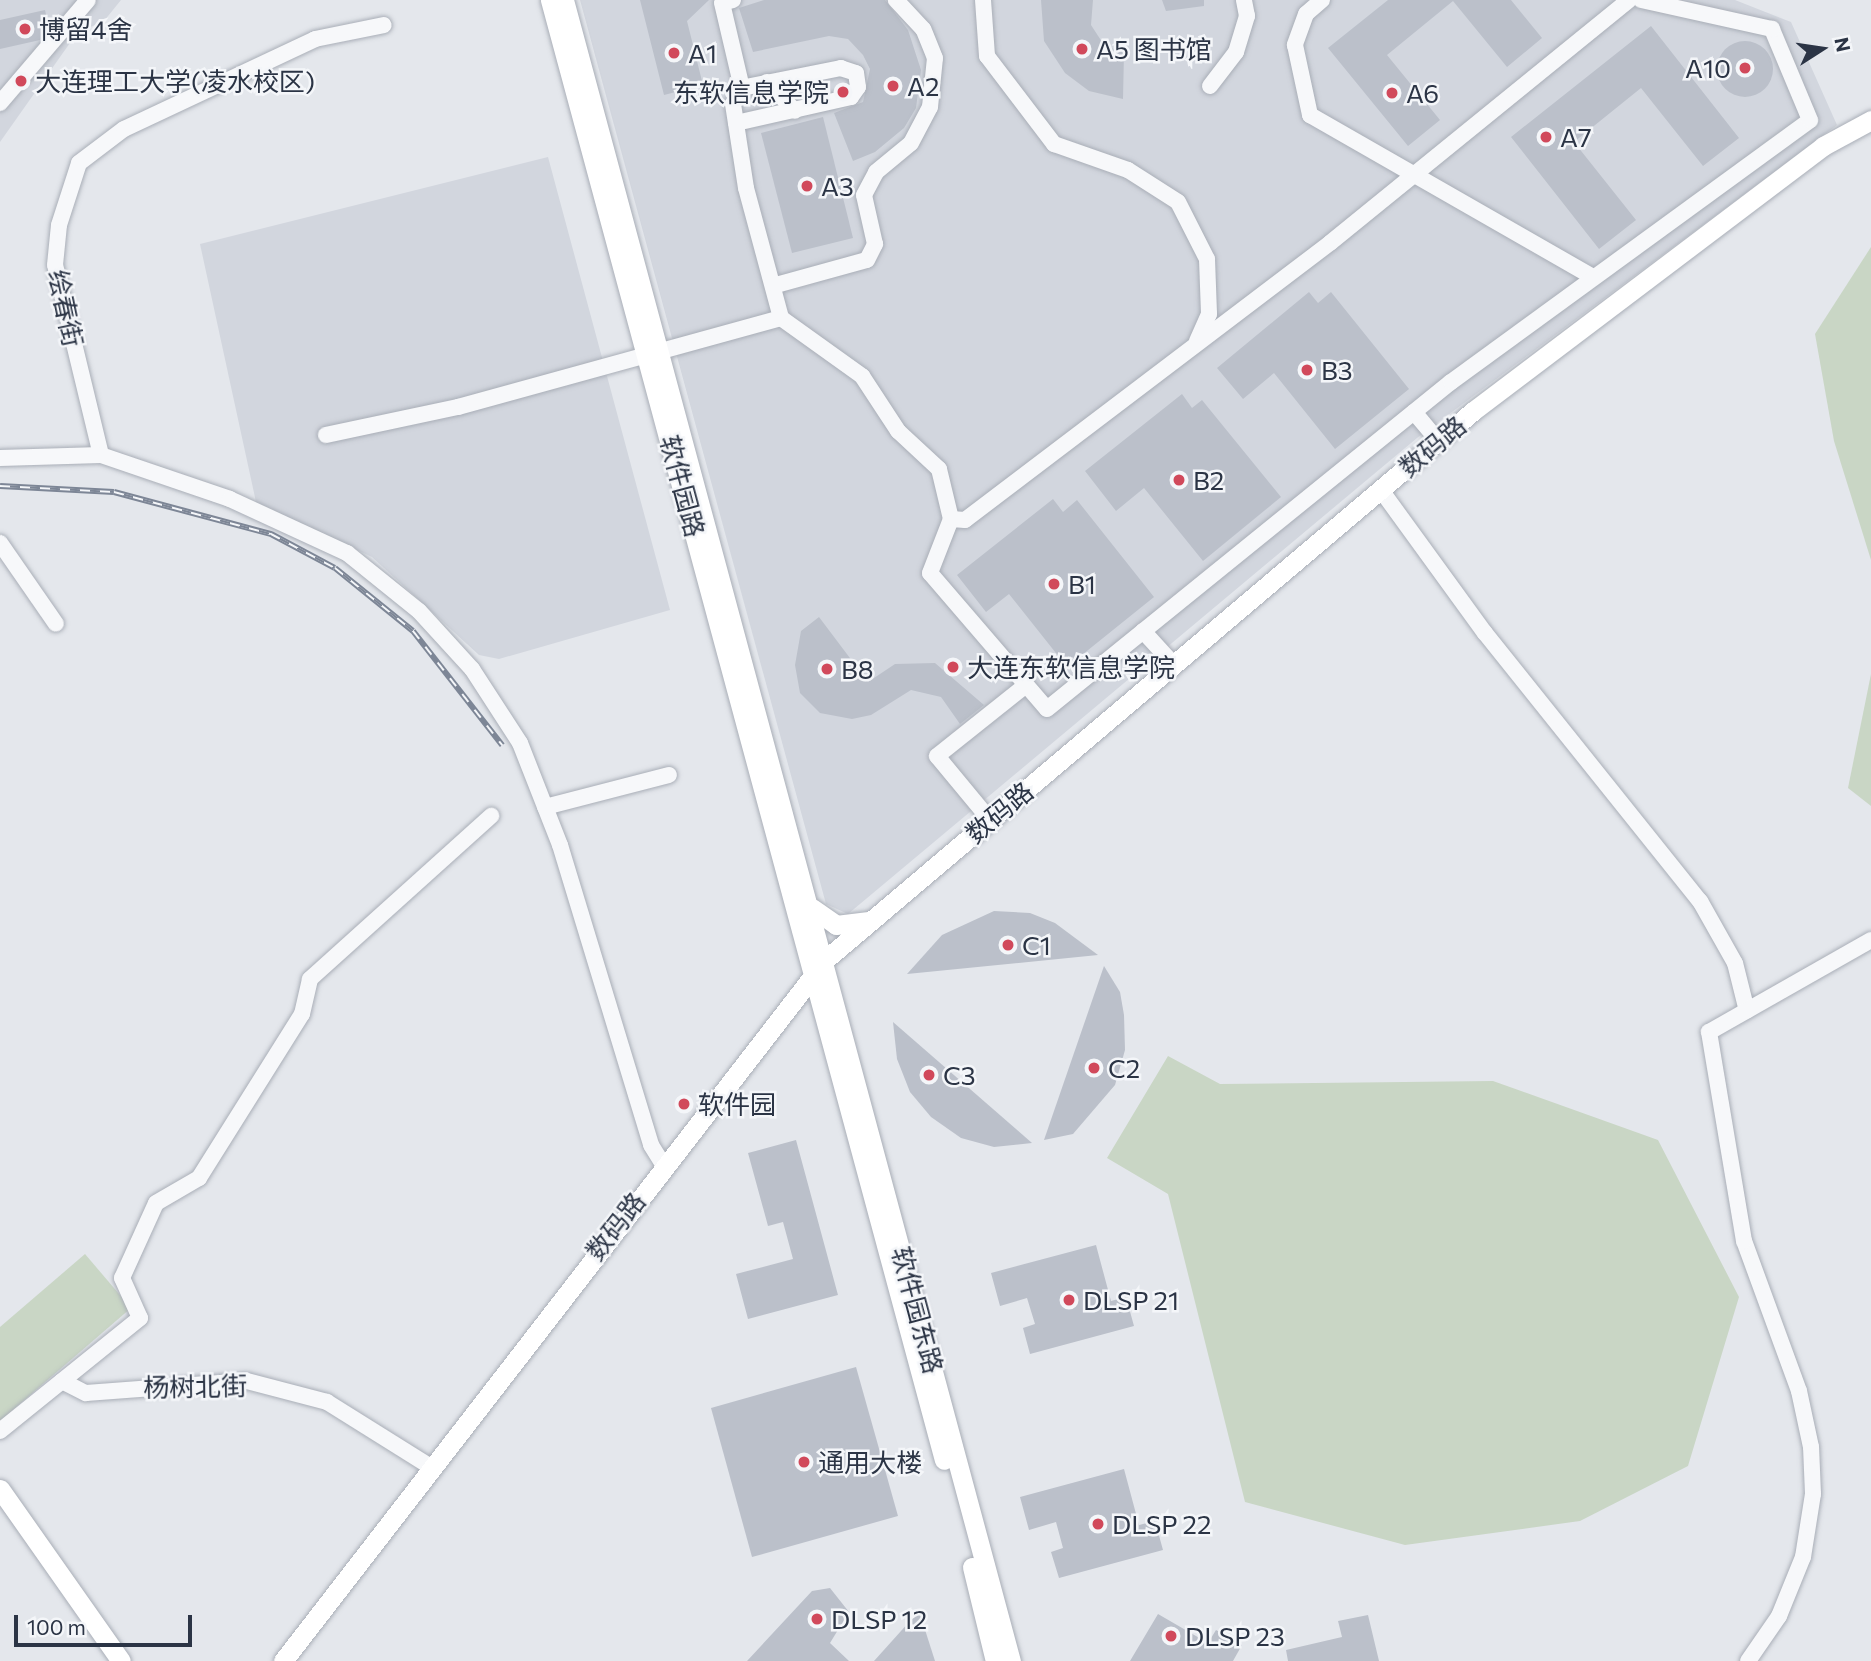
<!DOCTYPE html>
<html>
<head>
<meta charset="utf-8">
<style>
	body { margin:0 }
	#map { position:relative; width:1871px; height:1661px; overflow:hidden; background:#e4e7ec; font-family:Commissioner,"Noto Sans SC",sans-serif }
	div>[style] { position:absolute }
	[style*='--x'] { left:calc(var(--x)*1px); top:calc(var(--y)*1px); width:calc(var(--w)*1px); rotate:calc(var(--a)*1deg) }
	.built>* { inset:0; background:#d2d6de }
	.green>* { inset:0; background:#c9d6c5 }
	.building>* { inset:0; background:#bbc0ca }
	.round { border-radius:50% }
	.roads { filter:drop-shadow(0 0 2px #a9aeb7) drop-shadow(0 0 2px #a9aeb7) }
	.minor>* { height:16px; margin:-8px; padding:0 8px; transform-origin:8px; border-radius:8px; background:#f7f8fa }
	.major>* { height:19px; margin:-9.5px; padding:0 9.5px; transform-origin:9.5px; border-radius:9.5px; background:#fff }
	.rail>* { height:6px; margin-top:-3px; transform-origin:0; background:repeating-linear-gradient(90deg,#f4f6f9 0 10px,#7d8696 0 20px); box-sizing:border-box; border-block:2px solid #7d8696 }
	.dots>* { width:19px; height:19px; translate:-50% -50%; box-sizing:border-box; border:4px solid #f4f6f9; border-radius:50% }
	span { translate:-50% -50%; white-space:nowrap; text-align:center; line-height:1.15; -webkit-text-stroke:5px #f4f6f9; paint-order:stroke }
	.poi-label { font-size:26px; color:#2b3445 }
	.left { translate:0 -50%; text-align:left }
	.right { translate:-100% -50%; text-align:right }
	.street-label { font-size:26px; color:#2b3445 }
	.north { position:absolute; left:1787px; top:14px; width:70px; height:70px; -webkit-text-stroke:5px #f4f6f9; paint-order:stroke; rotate:78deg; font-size:19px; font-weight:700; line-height:28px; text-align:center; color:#2b3445 }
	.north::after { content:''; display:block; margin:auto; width:24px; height:32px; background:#2b3445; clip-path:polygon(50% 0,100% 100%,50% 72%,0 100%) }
	.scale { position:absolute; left:14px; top:1615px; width:178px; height:32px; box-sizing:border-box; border:4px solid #2b3445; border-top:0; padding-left:9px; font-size:21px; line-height:24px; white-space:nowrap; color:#2b3445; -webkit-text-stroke:5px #f4f6f9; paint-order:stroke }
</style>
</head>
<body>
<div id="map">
	<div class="built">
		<i style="clip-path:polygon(0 0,121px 0,104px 21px,77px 33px,0 142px)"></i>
		<i style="clip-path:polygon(580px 0,1735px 0,1791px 22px,1837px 125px,1417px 438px,848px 914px,826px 904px)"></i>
		<i style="clip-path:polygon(548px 157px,670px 610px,499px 659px,479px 655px,372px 557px,256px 502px,200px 244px)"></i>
	</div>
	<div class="green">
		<i style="clip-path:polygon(1871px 247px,1871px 560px,1834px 441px,1815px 334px)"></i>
		<i style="clip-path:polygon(1871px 674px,1871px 806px,1848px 788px)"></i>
		<i style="clip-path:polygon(1168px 1056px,1220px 1084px,1493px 1081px,1658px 1140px,1739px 1297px,1688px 1466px,1580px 1521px,1405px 1545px,1245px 1502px,1168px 1194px,1107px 1158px)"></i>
		<i style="clip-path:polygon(85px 1254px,131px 1308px,0 1421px,0 1327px)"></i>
	</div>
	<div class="building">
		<i style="clip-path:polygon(640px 0,709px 0,687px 21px,703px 85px,664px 95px)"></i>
		<i style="clip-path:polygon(764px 0,885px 0,908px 30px,921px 70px,916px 108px,904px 128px,875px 152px,853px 161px,834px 113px,863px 102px,870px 69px,863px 55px,848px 39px,829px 36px,753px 52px,739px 8px)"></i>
		<i style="clip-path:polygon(1041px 0,1093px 0,1091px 25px,1104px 45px,1124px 53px,1123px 99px,1089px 91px,1065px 73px,1044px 41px)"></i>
		<i style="clip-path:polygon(1162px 0,1204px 0,1204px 6px,1166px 11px)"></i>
		<i style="clip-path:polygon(1388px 0,1511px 0,1542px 38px,1507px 67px,1453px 1px,1387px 55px,1440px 120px,1408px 146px,1328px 48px)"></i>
		<i style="clip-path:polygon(45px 10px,49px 29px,40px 40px,0 49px,0 20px)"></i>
		<i style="clip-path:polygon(1651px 26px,1739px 138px,1703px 166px,1641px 88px,1574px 142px,1636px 220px,1599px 249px,1511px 137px)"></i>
		<i class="round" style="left:1717px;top:41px;width:56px;height:56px"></i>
		<i style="clip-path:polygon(823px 117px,853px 238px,792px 253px,761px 133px)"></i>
		<i style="clip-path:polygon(1309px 292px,1318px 303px,1331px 292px,1409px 389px,1335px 449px,1274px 373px,1243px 399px,1217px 368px)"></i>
		<i style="clip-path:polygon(1182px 394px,1192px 408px,1202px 400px,1281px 497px,1203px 561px,1144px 488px,1116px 511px,1085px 471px)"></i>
		<i style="clip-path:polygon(1053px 499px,1063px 512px,1077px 500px,1154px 597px,1067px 667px,1009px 594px,986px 612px,957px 575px)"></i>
		<i style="clip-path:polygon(819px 617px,868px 682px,895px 664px,935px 663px,984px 705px,960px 724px,941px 697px,911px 690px,871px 715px,852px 719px,820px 713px,800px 693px,795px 665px,801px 631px)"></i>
		<i style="clip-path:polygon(994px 911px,1030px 913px,1055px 923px,1098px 955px,907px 974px,942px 935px)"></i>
		<i style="clip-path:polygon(1104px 966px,1120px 992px,1124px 1015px,1125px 1050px,1115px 1085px,1073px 1134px,1044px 1140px)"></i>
		<i style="clip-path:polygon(893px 1022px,1032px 1143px,994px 1147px,961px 1138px,931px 1117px,910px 1092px,897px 1059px)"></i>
		<i style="clip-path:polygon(796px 1140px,838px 1295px,748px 1319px,736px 1274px,793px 1259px,783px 1222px,768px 1226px,748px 1153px)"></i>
		<i style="clip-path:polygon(1096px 1245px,1111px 1301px,1126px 1297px,1134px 1326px,1030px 1354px,1023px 1328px,1035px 1324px,1027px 1298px,1000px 1306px,991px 1273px)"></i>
		<i style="clip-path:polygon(856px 1367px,898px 1516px,752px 1557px,711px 1408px)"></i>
		<i style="clip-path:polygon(1124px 1469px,1139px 1525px,1155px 1521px,1163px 1550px,1059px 1578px,1051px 1552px,1063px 1548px,1056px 1522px,1029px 1530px,1020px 1497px)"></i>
		<i style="clip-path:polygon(830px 1588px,849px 1612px,830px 1643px,849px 1661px,747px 1661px,812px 1591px)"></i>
		<i style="clip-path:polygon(919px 1611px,935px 1661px,874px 1661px)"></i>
		<i style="clip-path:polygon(1158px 1614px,1208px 1643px,1216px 1630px,1242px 1645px,1233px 1661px,1130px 1661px)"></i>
		<i style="clip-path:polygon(1368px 1615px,1379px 1661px,1288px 1661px,1286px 1650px,1342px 1637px,1338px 1621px)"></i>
	</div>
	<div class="roads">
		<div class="minor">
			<i style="--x:733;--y:0;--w:11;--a:165"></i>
			<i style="--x:722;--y:3;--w:87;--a:76.8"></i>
			<i style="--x:742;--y:88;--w:18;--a:119"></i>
			<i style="--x:733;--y:104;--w:85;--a:81.2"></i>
			<i style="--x:746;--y:188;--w:135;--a:74.9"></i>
			<i style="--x:983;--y:0;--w:56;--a:85.9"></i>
			<i style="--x:987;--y:56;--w:111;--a:52.7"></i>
			<i style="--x:1054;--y:144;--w:78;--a:19.4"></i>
			<i style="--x:1128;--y:170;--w:59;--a:32.6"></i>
			<i style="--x:1178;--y:202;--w:64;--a:63"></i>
			<i style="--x:1207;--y:259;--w:55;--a:87.9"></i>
			<i style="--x:1209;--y:314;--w:30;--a:114"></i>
			<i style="--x:1322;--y:0;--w:21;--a:139"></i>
			<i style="--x:1306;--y:14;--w:33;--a:110"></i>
			<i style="--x:1295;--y:45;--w:72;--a:77.9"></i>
			<i style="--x:1310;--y:115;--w:326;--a:29.8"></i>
			<i style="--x:1629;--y:0;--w:385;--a:140.9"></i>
			<i style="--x:1330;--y:243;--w:458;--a:142.8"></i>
			<i style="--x:965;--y:520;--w:14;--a:-176"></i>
			<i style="--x:951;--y:519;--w:58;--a:111.3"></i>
			<i style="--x:930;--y:573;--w:179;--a:49.3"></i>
			<i style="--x:1047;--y:709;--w:520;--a:-38.99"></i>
			<i style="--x:1451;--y:382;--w:444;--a:-36.1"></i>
			<i style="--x:1810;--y:120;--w:99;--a:-112.7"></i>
			<i style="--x:1772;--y:29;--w:134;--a:-167.5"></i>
			<i style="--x:767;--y:82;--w:40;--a:46"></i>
			<i style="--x:1210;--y:86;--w:43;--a:-52.6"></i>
			<i style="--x:1236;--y:52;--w:38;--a:-73"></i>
			<i style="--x:1247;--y:16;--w:16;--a:-101"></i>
			<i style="--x:0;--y:103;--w:135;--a:-49.5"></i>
			<i style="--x:736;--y:123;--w:118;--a:-12.7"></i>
			<i style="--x:851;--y:97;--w:12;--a:-55"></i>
			<i style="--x:858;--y:87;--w:14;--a:-98"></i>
			<i style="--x:856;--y:73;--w:16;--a:-162"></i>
			<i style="--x:841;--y:68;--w:101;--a:168.6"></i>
			<i style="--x:776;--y:285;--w:94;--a:-15.4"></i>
			<i style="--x:867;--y:260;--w:18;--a:-63"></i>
			<i style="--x:875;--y:244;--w:50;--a:-102.7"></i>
			<i style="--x:864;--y:195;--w:26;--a:-62"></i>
			<i style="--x:876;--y:172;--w:45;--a:-39.6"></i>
			<i style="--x:911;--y:143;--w:41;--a:-62.2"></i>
			<i style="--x:930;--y:107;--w:49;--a:-84.2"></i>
			<i style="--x:935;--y:58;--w:31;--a:-112"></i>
			<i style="--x:923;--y:29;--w:40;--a:-133"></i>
			<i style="--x:1414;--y:412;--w:38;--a:50"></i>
			<i style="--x:326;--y:435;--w:135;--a:-12"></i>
			<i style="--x:458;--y:407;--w:335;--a:-15.4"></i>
			<i style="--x:781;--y:318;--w:100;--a:35.6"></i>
			<i style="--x:862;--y:376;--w:66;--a:56.8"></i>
			<i style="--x:898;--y:431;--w:56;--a:42.8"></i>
			<i style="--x:939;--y:469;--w:51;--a:76.5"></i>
			<i style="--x:101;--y:455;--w:195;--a:-103.6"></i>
			<i style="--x:55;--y:265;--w:40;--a:-84.3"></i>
			<i style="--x:59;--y:225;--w:65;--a:-72.1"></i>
			<i style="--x:79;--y:163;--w:56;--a:-37.1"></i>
			<i style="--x:124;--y:129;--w:211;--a:-25.2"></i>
			<i style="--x:315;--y:39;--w:70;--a:-11.5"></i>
			<i style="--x:0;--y:458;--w:101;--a:-1.7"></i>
			<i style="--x:101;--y:455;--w:136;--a:18.8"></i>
			<i style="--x:230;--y:499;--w:129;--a:24.8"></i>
			<i style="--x:347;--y:553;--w:92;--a:38.9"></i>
			<i style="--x:419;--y:611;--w:79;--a:47.6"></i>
			<i style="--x:472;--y:669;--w:88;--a:57"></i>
			<i style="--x:520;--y:743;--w:110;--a:68.6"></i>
			<i style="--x:560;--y:845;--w:313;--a:73.1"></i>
			<i style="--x:651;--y:1145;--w:22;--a:58"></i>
			<i style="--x:1381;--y:490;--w:177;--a:54"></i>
			<i style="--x:1485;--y:633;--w:344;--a:51.3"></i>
			<i style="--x:1700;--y:901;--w:71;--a:60.6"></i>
			<i style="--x:1735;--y:963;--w:49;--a:76"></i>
			<i style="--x:0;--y:543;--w:98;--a:55.3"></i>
			<i style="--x:1143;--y:631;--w:46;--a:47.6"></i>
			<i style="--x:545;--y:807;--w:128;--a:-14.5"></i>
			<i style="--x:990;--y:820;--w:83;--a:-129.6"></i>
			<i style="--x:937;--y:756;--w:114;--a:-38.6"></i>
			<i style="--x:62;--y:1381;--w:27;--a:27"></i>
			<i style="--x:86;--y:1393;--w:161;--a:-4.3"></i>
			<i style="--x:247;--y:1381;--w:83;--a:14.7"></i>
			<i style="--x:327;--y:1402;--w:123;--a:32"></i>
			<i style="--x:0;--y:1431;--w:180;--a:-38.9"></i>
			<i style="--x:140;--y:1318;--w:44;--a:-114.2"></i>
			<i style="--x:122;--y:1278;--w:82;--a:-65.6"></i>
			<i style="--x:156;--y:1203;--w:50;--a:-30.2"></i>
			<i style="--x:199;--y:1178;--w:194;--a:-57.9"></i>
			<i style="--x:302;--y:1014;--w:36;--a:-77"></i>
			<i style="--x:310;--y:979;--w:244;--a:-42"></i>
			<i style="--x:1748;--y:1661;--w:55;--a:-55.4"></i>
			<i style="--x:1779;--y:1616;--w:64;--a:-67.9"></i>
			<i style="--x:1803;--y:1557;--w:64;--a:-81"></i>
			<i style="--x:1813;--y:1494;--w:47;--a:-92.4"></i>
			<i style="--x:1811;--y:1447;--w:57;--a:-102.1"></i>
			<i style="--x:1799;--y:1391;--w:160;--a:-110.1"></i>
			<i style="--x:1744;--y:1241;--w:212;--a:-99.5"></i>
			<i style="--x:1709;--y:1032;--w:186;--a:-29.6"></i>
		</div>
		<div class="major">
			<i style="--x:550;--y:0;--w:1512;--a:74.9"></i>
			<i style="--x:564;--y:0;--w:1720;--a:74.94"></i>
			<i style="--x:812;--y:908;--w:29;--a:35"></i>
			<i style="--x:836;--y:925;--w:33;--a:-7"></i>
			<i style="--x:0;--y:1489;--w:210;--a:54.9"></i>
			<i style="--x:972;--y:1567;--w:97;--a:76.3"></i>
			<i style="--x:283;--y:1661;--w:887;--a:-52.28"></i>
			<i style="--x:826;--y:959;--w:848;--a:-40.26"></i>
			<i style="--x:1473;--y:411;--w:439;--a:-37.1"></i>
			<i style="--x:1823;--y:146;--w:55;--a:-28.4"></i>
		</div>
	</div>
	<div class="rail">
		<i style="--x:0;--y:486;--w:114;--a:3"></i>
		<i style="--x:114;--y:492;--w:163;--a:15"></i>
		<i style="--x:271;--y:534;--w:72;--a:28"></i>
		<i style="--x:335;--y:568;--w:100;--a:38.9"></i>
		<i style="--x:413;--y:631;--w:145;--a:52"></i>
	</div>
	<div class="dots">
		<i style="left:25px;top:29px;background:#d1495b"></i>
		<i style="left:1082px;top:49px;background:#d1495b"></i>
		<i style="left:674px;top:53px;background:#d1495b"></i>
		<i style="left:1745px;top:68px;background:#d1495b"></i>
		<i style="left:21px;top:81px;background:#d1495b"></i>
		<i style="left:893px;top:86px;background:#d1495b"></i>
		<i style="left:843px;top:92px;background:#d1495b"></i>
		<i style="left:1392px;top:93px;background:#d1495b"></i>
		<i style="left:1546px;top:137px;background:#d1495b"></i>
		<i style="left:807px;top:186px;background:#d1495b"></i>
		<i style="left:1307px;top:370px;background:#d1495b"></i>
		<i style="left:1179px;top:480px;background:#d1495b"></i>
		<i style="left:1054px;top:584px;background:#d1495b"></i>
		<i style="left:953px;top:667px;background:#d1495b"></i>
		<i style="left:827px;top:669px;background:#d1495b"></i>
		<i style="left:1008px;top:945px;background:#d1495b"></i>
		<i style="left:1094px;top:1068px;background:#d1495b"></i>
		<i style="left:929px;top:1075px;background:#d1495b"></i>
		<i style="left:684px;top:1104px;background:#d1495b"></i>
		<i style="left:1069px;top:1300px;background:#d1495b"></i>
		<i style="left:804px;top:1462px;background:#d1495b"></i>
		<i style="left:1098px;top:1524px;background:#d1495b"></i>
		<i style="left:817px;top:1619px;background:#d1495b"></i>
		<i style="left:1171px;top:1636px;background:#d1495b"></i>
	</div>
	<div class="poi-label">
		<span class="left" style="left:39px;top:29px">博留4舍</span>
		<span class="left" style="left:1096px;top:49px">A5 图书馆</span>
		<span class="left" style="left:688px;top:53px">A1</span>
		<span class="right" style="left:1731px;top:68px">A10</span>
		<span class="left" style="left:35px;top:81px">大连理工大学(凌水校区)</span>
		<span class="left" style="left:907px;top:86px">A2</span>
		<span class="right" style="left:829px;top:92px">东软信息学院</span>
		<span class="left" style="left:1406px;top:93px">A6</span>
		<span class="left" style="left:1560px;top:137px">A7</span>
		<span class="left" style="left:821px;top:186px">A3</span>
		<span class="left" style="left:1321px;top:370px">B3</span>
		<span class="left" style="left:1193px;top:480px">B2</span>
		<span class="left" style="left:1068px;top:584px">B1</span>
		<span class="left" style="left:967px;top:667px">大连东软信息学院</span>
		<span class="left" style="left:841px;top:669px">B8</span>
		<span class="left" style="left:1022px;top:945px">C1</span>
		<span class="left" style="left:1108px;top:1068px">C2</span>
		<span class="left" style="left:943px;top:1075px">C3</span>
		<span class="left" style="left:698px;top:1104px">软件园</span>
		<span class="left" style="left:1083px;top:1300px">DLSP 21</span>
		<span class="left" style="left:818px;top:1462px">通用大楼</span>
		<span class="left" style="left:1112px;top:1524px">DLSP 22</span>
		<span class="left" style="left:831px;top:1619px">DLSP 12</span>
		<span class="left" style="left:1185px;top:1636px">DLSP 23</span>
	</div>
	<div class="street-label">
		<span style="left:66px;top:308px;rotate:78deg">绘春街</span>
		<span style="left:1432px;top:446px;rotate:-40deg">数码路</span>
		<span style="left:683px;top:486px;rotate:75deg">软件园路</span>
		<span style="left:999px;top:812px;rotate:-40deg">数码路</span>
		<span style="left:615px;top:1226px;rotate:-52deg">数码路</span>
		<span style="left:918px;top:1310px;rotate:75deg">软件园东路</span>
		<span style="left:195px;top:1386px;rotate:-1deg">杨树北街</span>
	</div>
	<div class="north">N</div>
	<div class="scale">100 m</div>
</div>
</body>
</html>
